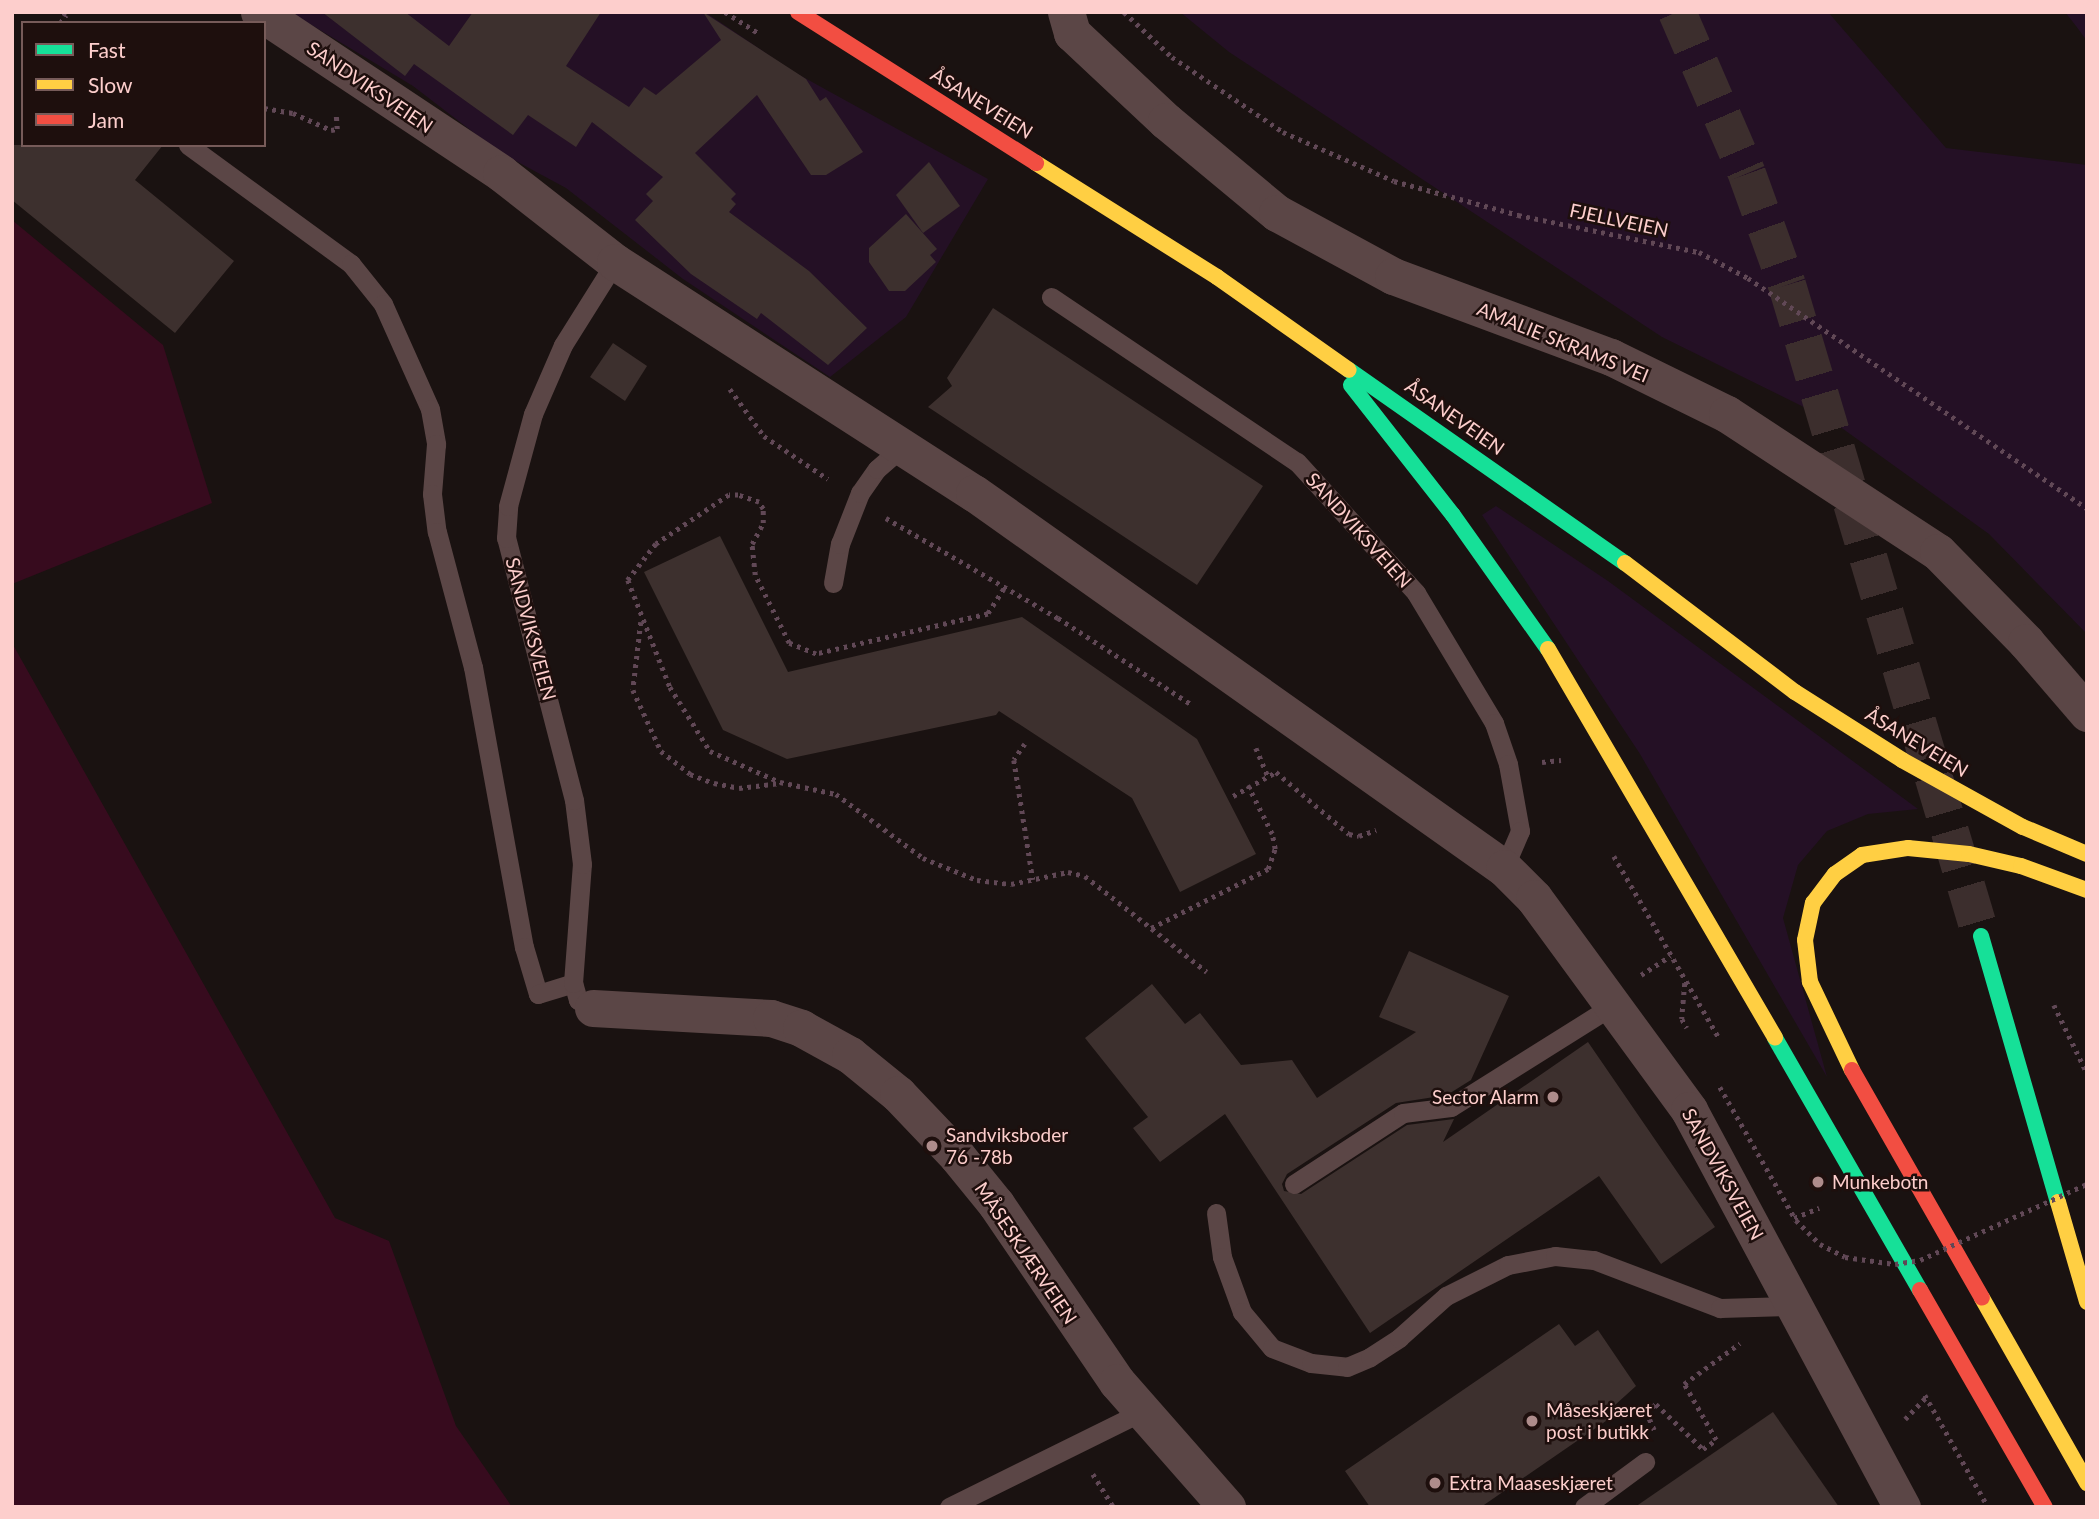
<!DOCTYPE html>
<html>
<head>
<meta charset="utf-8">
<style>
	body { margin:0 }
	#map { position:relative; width:2099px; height:1519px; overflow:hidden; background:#1a1211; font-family:Lato,sans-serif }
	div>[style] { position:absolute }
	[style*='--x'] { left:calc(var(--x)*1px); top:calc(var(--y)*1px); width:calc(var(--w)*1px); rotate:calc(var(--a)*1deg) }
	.green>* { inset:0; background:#241025 }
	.water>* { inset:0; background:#370b1e }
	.building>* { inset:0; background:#3d302e }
	.highway-tunnel>* { height:38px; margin-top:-19px; transform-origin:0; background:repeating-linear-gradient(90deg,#3c2e2d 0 38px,transparent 0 57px) }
	.path>* { height:4.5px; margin-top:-2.25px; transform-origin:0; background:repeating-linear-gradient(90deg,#614856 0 3.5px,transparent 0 8.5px) }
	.lane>* { height:19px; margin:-9.5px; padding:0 9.5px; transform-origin:9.5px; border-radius:9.5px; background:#5b4646 }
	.street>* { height:37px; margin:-18.5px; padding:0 18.5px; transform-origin:18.5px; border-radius:18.5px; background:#5b4646 }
	.fast>* { height:16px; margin:-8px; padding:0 8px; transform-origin:8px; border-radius:8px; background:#16e098 }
	.slow>* { height:16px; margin:-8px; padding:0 8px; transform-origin:8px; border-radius:8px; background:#ffcf43 }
	.jam>* { height:16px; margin:-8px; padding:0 8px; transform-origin:8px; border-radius:8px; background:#f24e42 }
	.path-bridge>* { height:4.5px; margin-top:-2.25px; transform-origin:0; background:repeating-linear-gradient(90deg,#614856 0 3.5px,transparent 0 8.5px) }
	.dots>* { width:19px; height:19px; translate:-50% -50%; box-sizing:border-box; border:4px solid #1e0f0d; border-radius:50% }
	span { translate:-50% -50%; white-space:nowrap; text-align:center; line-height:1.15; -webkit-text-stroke:5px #1e0f0d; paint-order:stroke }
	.street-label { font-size:19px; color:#fdcecc }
	.poi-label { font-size:19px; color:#fdcecc }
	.right { translate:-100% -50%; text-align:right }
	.left { translate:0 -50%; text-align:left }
	.frame { position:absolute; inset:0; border:14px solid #fdcecc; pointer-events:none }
	.legend { position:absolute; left:21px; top:21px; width:245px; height:126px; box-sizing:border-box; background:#1e0f0d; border:2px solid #775b59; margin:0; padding:9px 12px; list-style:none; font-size:21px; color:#fdcecc }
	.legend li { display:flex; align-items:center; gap:14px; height:35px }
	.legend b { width:35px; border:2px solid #775b59 }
</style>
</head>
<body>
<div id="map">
	<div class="green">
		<i style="clip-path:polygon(290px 12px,705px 12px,794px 72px,988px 179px,906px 317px,830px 377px,683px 279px,566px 188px,499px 152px,413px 86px)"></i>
		<i style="clip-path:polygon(1180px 12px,1828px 12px,1946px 148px,2087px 165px,2087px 634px,1989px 534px,1832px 421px,1662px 337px,1229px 52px)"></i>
		<i style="clip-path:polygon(2065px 12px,2087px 12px,2087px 41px,2076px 26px)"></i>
		<i style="clip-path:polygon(1496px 506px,1608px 581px,1918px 809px,1868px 814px,1827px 831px,1798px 865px,1783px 918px,1827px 1077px,1640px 754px,1482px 515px)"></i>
	</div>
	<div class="water">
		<i style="clip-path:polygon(12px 220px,163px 345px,212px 503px,12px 584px)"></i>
		<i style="clip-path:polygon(12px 643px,335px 1218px,389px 1241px,456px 1426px,512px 1507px,12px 1507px)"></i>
	</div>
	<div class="building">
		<i style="clip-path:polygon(322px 12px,405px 12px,449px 46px,473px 12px,601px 12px,566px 66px,629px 107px,644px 87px,656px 95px,721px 40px,703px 12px,806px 79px,820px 101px,826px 97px,863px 152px,826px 175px,811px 175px,757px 95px,695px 153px,736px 194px,731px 199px,736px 204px,729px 212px,809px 271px,867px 328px,828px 365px,761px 313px,757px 319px,691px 274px,635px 220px,653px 201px,646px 194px,663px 177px,592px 122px,576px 147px,528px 115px,513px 135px,414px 64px,405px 76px)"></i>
		<i style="clip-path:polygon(12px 145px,163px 145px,135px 180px,234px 261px,175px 333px,12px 200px)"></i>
		<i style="clip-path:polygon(929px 162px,960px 206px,923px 233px,896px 195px)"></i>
		<i style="clip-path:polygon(906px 214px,937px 249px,930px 255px,936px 262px,905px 291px,889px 291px,869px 262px,869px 248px)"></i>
		<i style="clip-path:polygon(993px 308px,1263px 486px,1197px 585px,928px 407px,952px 386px,947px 378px)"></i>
		<i style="clip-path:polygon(613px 343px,647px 366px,625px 401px,590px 377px)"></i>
		<i style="clip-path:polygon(720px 536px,788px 672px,1022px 617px,1197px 739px,1256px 854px,1180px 892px,1132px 798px,999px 711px,996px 715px,787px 759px,723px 730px,644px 572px)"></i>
		<i style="clip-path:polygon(1409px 951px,1509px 996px,1471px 1080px,1447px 1095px,1396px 1103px,1287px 1174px,1282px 1184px,1284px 1191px,1301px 1194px,1407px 1125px,1454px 1119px,1443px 1142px,1588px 1042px,1715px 1227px,1661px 1264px,1599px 1176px,1370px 1333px,1225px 1114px,1160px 1162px,1133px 1128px,1148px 1117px,1085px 1038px,1152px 984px,1185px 1024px,1200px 1013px,1241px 1065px,1292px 1060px,1317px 1098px,1416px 1032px,1379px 1017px)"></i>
		<i style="clip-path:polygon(1559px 1324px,1575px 1346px,1598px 1330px,1636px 1386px,1615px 1405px,1619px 1412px,1481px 1507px,1370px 1507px,1345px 1471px)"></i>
		<i style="clip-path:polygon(1773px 1412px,1839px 1507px,1635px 1507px)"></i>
	</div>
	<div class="highway-tunnel">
		<i style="--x:1677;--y:12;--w:176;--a:66.6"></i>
		<i style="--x:1747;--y:174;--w:118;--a:70.2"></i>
		<i style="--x:1787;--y:285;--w:679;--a:73.41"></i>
	</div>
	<div class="path">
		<i style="--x:725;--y:12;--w:41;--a:32.2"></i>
		<i style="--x:1124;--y:12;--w:66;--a:43.2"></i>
		<i style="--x:1172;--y:57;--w:134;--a:34"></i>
		<i style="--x:1283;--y:132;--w:121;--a:23.8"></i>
		<i style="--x:1394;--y:181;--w:129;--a:15.3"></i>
		<i style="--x:1518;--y:215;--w:185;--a:11.6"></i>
		<i style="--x:1699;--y:252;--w:55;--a:28"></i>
		<i style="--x:1748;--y:278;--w:410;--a:34.2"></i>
		<i style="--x:60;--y:23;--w:10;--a:-53"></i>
		<i style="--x:66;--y:15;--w:5;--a:-143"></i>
		<i style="--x:264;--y:108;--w:29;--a:10"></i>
		<i style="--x:293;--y:113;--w:42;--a:24.1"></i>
		<i style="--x:331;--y:130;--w:6;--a:-9"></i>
		<i style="--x:337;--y:129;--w:13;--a:-94"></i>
		<i style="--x:730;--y:389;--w:58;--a:54.1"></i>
		<i style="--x:764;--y:436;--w:77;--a:33.9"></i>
		<i style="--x:886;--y:518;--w:199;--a:30.2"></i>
		<i style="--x:1058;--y:618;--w:158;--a:32.9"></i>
		<i style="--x:1004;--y:589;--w:30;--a:123"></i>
		<i style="--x:988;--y:614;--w:177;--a:166.9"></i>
		<i style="--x:816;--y:654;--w:29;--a:-158"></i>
		<i style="--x:789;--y:643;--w:76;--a:-116.6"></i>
		<i style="--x:755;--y:575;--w:31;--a:-96"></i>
		<i style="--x:752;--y:544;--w:24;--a:-62"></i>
		<i style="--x:763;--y:523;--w:14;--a:-90"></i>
		<i style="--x:763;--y:509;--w:8;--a:-120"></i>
		<i style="--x:759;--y:502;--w:22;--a:-162"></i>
		<i style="--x:738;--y:495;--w:9;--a:180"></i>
		<i style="--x:729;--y:495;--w:88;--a:146.1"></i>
		<i style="--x:656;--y:544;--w:46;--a:127.9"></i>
		<i style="--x:628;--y:580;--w:115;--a:68.6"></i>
		<i style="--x:670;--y:687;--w:75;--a:58"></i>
		<i style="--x:710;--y:751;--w:77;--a:23.9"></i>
		<i style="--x:780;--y:782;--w:57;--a:12.1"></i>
		<i style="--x:836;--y:794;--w:108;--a:36.3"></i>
		<i style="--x:923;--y:858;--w:58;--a:22.2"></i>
		<i style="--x:977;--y:880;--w:34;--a:7"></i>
		<i style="--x:1011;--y:884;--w:58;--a:-11.9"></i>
		<i style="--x:1068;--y:872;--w:17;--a:13"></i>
		<i style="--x:1085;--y:876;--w:155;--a:38.2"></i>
		<i style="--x:641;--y:622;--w:68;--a:96.7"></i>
		<i style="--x:633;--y:690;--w:67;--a:65.3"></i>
		<i style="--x:661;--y:751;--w:37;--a:38"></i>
		<i style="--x:690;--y:774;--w:26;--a:21"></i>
		<i style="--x:714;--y:783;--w:25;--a:11"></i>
		<i style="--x:739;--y:788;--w:39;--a:-7"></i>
		<i style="--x:1025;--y:744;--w:19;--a:125"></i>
		<i style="--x:1014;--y:760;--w:121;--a:81"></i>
		<i style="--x:1256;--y:748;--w:30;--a:67"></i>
		<i style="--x:1542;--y:762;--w:19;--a:-6"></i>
		<i style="--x:1233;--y:796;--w:49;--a:-29.2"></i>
		<i style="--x:1276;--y:772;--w:96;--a:40.3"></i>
		<i style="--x:1349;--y:834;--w:10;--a:11"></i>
		<i style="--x:1359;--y:836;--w:18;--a:-19"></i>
		<i style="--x:1614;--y:856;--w:208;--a:60"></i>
		<i style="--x:1151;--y:928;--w:131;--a:-26.8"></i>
		<i style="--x:1268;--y:869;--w:21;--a:-71"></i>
		<i style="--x:1275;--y:849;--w:15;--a:-101"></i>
		<i style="--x:1272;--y:834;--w:54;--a:-116.6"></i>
		<i style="--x:1641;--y:975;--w:35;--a:-33"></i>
		<i style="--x:1685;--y:983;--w:36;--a:95"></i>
		<i style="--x:1682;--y:1019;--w:10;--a:61"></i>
		<i style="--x:2054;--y:1005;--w:76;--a:64.1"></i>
		<i style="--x:1794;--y:1218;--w:27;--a:-22"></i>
		<i style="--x:1925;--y:1395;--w:129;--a:60.6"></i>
		<i style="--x:1905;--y:1419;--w:30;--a:-46"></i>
		<i style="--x:1654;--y:1430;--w:20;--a:-114"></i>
		<i style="--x:1646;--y:1412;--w:13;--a:-39"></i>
		<i style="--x:1656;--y:1404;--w:65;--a:43.8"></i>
		<i style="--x:1703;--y:1449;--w:16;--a:-35"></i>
		<i style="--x:1716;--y:1440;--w:64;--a:-119.7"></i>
		<i style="--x:1684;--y:1384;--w:69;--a:-36.2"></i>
		<i style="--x:1093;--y:1474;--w:39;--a:58"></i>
	</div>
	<div class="lane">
		<i style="--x:188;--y:145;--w:202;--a:36.1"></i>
		<i style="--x:351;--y:264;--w:51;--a:51.3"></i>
		<i style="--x:383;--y:304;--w:115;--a:65.9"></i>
		<i style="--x:430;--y:409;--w:36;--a:80"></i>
		<i style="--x:436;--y:444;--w:50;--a:94.6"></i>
		<i style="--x:432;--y:494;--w:38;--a:83"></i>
		<i style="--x:437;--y:532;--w:140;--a:75.1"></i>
		<i style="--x:473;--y:667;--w:285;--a:79.7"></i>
		<i style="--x:524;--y:947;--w:49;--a:73.4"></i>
		<i style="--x:538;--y:994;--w:37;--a:-17"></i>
		<i style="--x:1051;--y:297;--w:296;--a:33.9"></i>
		<i style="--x:1297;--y:462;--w:177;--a:47.7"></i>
		<i style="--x:1416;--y:593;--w:152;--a:59"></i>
		<i style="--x:1494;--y:723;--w:43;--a:71.1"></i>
		<i style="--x:1508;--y:764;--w:68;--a:79.8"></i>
		<i style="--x:1520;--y:831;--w:40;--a:113.4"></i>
		<i style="--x:833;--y:583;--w:40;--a:-80"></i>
		<i style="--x:840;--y:544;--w:55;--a:-68.6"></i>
		<i style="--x:860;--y:493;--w:29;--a:-55"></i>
		<i style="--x:877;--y:469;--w:35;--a:-41"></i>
		<i style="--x:593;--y:1008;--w:17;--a:-152"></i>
		<i style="--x:578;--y:1000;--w:18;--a:-106"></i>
		<i style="--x:573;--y:983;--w:119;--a:-85.7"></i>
		<i style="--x:582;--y:864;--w:64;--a:-97.1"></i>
		<i style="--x:574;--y:800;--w:271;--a:-104.5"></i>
		<i style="--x:506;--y:538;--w:32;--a:-86"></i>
		<i style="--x:508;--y:506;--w:95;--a:-74.8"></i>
		<i style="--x:533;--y:414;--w:75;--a:-66.5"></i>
		<i style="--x:563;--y:345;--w:98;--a:-57.9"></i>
		<i style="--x:1294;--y:1184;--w:130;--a:-33.1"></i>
		<i style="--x:1403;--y:1113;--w:48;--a:-7.1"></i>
		<i style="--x:1451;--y:1107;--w:194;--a:-32.1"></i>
		<i style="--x:1216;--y:1213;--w:44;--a:82.2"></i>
		<i style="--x:1222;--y:1257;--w:59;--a:70"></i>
		<i style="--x:1242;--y:1312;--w:47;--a:50.2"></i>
		<i style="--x:1272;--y:1348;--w:42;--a:21"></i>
		<i style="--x:1311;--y:1363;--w:36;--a:6"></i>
		<i style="--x:1347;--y:1367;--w:25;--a:-23"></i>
		<i style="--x:1370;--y:1357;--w:35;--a:-33"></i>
		<i style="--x:1399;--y:1338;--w:63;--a:-41.8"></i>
		<i style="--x:1446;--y:1296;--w:69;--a:-26.6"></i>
		<i style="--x:1508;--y:1265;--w:48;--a:-10.8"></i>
		<i style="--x:1555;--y:1256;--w:39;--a:6"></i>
		<i style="--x:1594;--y:1260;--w:135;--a:20.9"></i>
		<i style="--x:1720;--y:1308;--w:73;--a:-1.6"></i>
		<i style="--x:949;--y:1507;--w:219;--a:-26.3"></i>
		<i style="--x:1584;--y:1507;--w:76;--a:-36.4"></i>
	</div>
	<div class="street">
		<i style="--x:259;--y:12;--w:291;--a:33.6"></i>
		<i style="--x:501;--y:173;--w:145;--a:38"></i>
		<i style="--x:615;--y:262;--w:427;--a:32.8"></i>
		<i style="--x:974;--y:493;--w:649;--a:35.28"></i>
		<i style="--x:1504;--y:868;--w:42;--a:45"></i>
		<i style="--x:1534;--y:898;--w:263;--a:53.8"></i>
		<i style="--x:1689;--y:1110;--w:451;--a:61.8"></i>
		<i style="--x:1066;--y:12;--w:22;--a:74"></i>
		<i style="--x:1072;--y:33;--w:129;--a:43.1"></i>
		<i style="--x:1166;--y:121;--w:144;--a:39.7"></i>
		<i style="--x:1277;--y:213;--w:132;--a:28.5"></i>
		<i style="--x:1393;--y:276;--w:233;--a:20.4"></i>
		<i style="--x:1611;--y:357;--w:129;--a:26.2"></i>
		<i style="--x:1727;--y:414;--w:252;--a:33.2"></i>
		<i style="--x:1938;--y:552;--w:126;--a:45.6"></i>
		<i style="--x:2026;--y:642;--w:94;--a:49.3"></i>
		<i style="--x:593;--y:1008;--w:178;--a:3.2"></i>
		<i style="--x:771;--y:1018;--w:32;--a:18"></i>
		<i style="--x:801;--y:1028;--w:56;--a:28.9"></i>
		<i style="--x:850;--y:1055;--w:62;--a:39.1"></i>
		<i style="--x:898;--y:1094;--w:86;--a:46.4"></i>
		<i style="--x:957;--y:1156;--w:62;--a:50.9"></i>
		<i style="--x:996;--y:1204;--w:215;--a:55.8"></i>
		<i style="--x:1117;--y:1382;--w:167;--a:48.7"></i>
	</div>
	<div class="fast">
		<i style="--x:1349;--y:370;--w:337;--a:35"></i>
		<i style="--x:1351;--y:385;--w:165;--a:51.9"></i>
		<i style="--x:1453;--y:515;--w:164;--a:54.7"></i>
		<i style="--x:1981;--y:936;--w:277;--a:73.9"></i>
		<i style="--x:1775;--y:1038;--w:291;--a:60.1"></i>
	</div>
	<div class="slow">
		<i style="--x:1036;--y:163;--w:214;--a:32.2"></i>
		<i style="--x:1217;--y:277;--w:161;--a:35.2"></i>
		<i style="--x:1625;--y:563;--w:213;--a:37.2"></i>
		<i style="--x:1795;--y:692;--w:127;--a:32.4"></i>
		<i style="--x:1902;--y:760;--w:138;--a:29"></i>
		<i style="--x:2023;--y:827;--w:69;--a:22.9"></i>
		<i style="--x:1548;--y:649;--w:450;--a:59.7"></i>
		<i style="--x:1852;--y:1070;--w:98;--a:-115.5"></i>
		<i style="--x:1810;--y:982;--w:42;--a:-96.8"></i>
		<i style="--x:1805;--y:940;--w:38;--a:-78"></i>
		<i style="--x:1813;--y:903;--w:36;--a:-53"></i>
		<i style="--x:1835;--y:874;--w:33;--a:-35"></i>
		<i style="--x:1862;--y:855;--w:47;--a:-8.7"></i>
		<i style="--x:1908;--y:848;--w:61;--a:5.6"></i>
		<i style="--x:1969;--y:854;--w:53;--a:13"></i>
		<i style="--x:2021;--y:866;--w:70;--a:20"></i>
		<i style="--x:2058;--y:1202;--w:104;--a:73.8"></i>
		<i style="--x:1982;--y:1298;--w:213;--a:60.4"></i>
	</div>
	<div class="jam">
		<i style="--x:798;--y:12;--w:282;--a:32.4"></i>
		<i style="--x:1852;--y:1070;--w:262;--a:60.3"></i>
		<i style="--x:1920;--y:1290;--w:250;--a:60.1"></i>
	</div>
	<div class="path-bridge">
		<i style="--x:1720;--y:1087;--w:153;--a:60.3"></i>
		<i style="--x:1796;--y:1220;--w:34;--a:45"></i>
		<i style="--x:1820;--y:1244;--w:28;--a:27"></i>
		<i style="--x:1845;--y:1257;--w:50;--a:8"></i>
		<i style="--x:1895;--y:1264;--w:25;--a:-9"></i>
		<i style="--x:1920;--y:1260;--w:183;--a:-24.5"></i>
	</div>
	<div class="dots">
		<i style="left:1553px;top:1097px;background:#ae8c8b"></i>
		<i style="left:932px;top:1146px;background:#ae8c8b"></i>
		<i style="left:1818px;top:1182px;background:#ae8c8b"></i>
		<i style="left:1532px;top:1421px;background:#ae8c8b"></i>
		<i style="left:1435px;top:1483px;background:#ae8c8b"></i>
	</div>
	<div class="street-label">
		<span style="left:370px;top:87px;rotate:34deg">SANDVIKSVEIEN</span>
		<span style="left:982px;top:103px;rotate:32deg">ÅSANEVEIEN</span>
		<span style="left:1619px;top:220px;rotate:12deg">FJELLVEIEN</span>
		<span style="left:1563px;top:342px;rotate:22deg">AMALIE SKRAMS VEI</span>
		<span style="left:1455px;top:417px;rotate:35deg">ÅSANEVEIEN</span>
		<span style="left:1359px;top:530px;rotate:48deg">SANDVIKSVEIEN</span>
		<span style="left:531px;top:629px;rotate:75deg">SANDVIKSVEIEN</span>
		<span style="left:1917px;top:742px;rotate:31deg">ÅSANEVEIEN</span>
		<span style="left:1723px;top:1174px;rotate:61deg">SANDVIKSVEIEN</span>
		<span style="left:1026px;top:1253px;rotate:56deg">MÅSESKJÆRVEIEN</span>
	</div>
	<div class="poi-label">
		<span class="right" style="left:1539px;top:1097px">Sector Alarm</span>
		<span class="left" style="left:946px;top:1146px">Sandviksboder<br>76 -78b</span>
		<span class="left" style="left:1832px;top:1182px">Munkebotn</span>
		<span class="left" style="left:1546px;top:1421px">Måseskjæret<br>post i butikk</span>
		<span class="left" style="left:1449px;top:1483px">Extra Maaseskjæret</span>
	</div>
	<div class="frame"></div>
	<ul class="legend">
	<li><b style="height:9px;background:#16e098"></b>Fast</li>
	<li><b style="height:9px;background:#ffcf43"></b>Slow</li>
	<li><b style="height:9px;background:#f24e42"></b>Jam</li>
	</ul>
</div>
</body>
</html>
